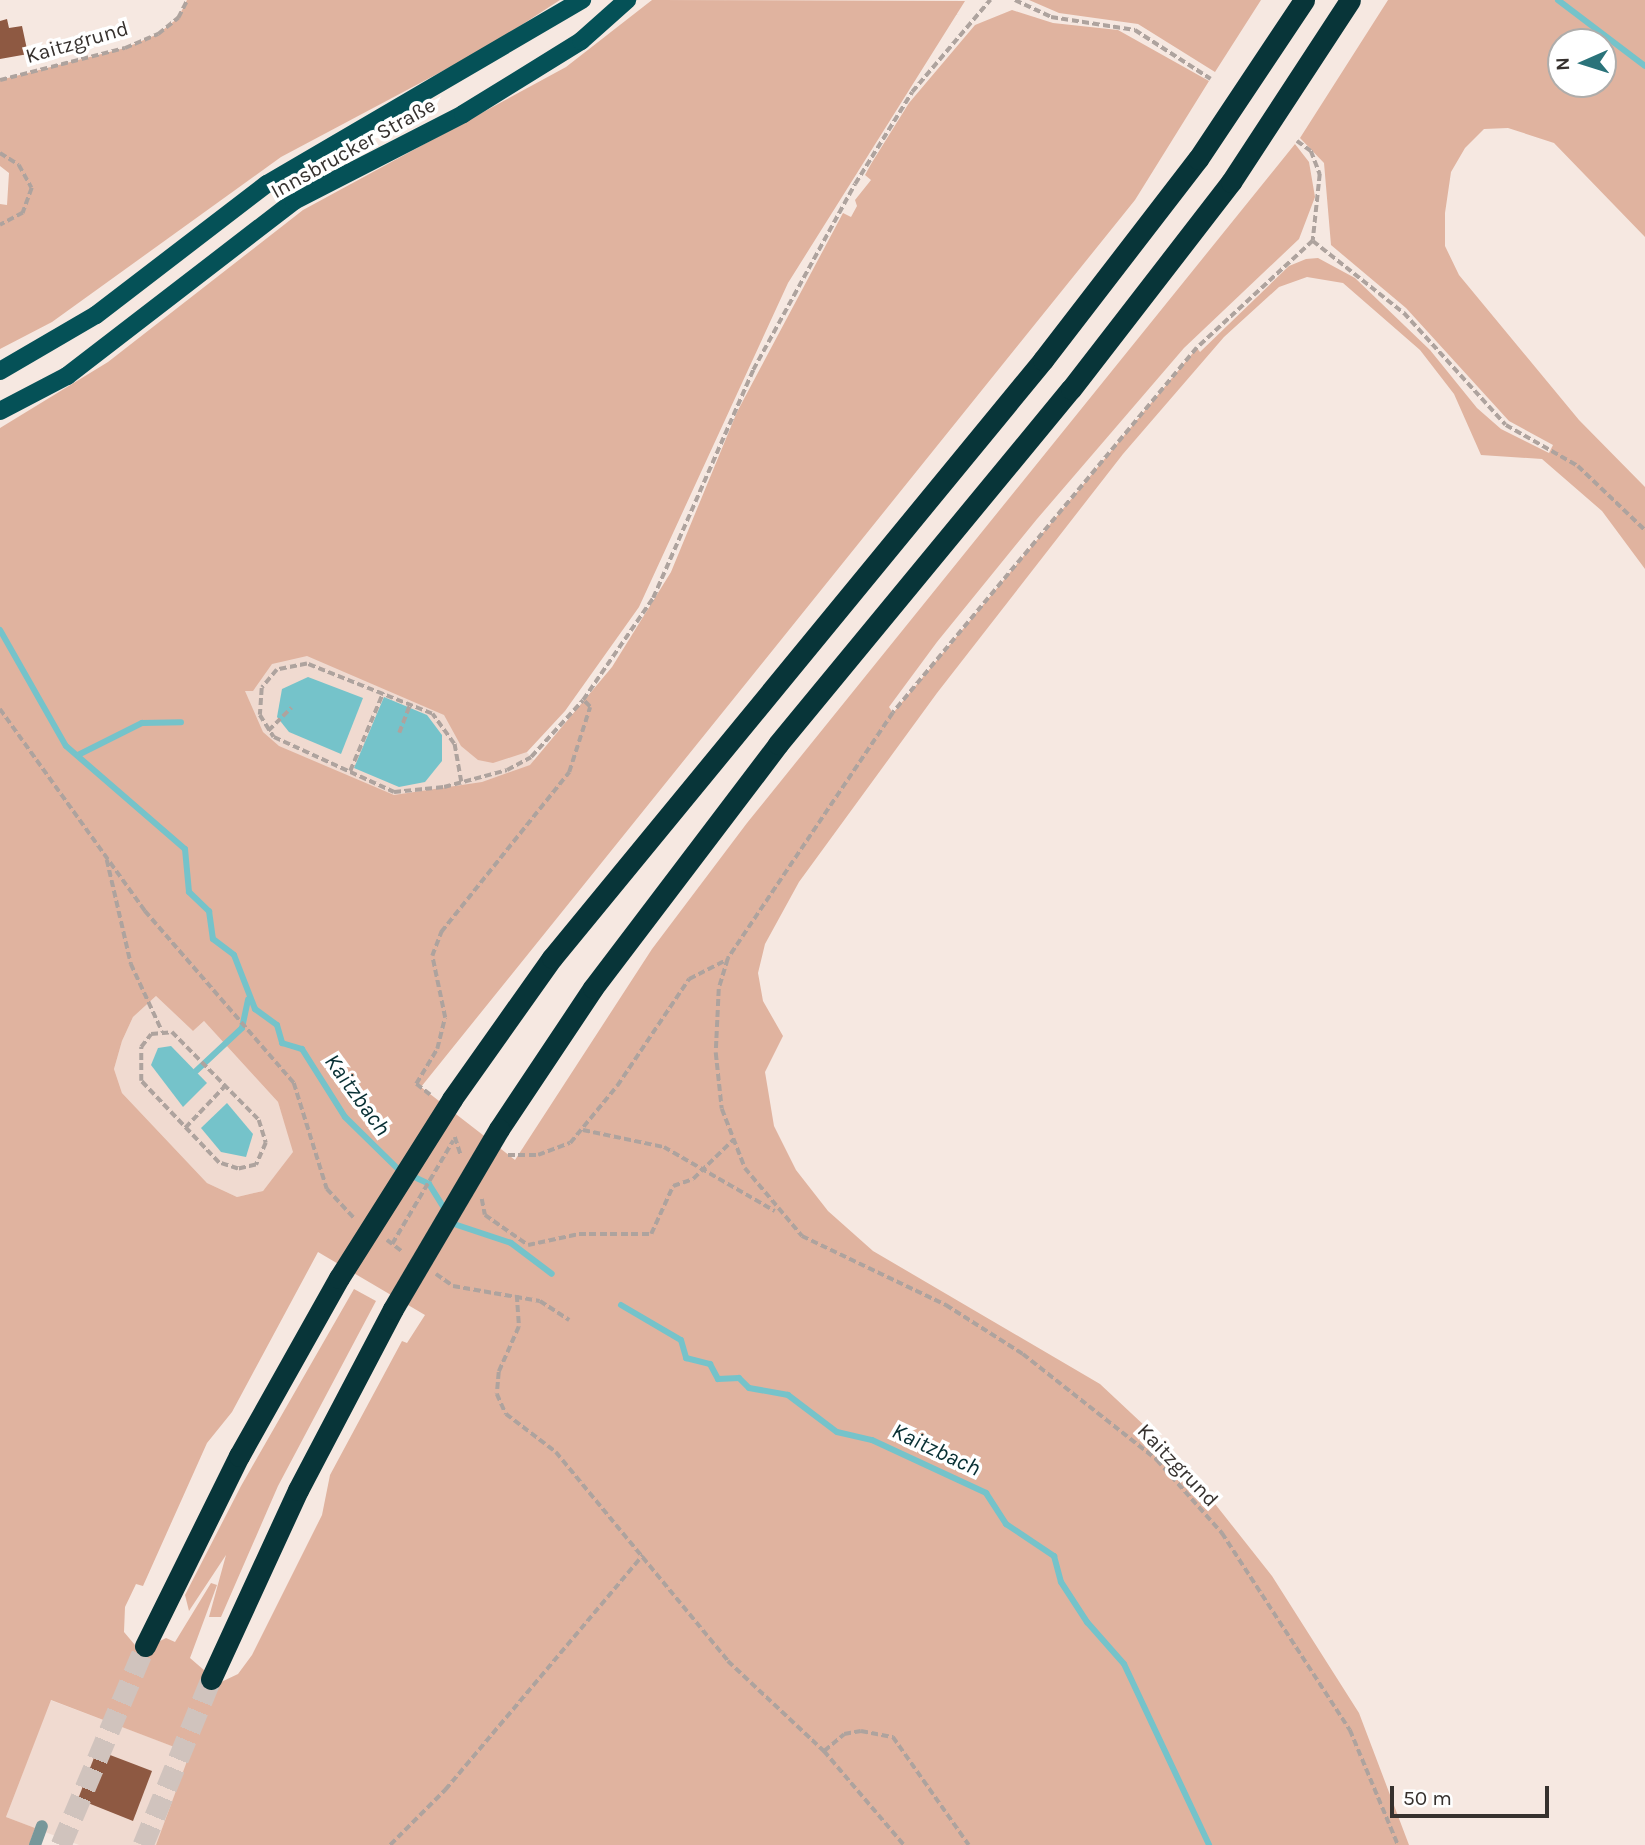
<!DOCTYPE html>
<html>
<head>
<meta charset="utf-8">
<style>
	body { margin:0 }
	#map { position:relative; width:1645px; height:1845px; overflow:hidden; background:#f6e8e1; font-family:Karla,sans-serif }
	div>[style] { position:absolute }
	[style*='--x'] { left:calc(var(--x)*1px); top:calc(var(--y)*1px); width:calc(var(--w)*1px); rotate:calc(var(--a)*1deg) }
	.built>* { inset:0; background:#f0dad0 }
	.green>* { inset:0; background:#e0b39f }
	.water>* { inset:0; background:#75c3ca }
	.stream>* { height:6px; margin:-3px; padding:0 3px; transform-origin:3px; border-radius:3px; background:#75c3ca }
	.building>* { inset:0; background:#8e5942 }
	.motorway-tunnel>* { height:21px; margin-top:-10.5px; transform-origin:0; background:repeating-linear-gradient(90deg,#d0c3bd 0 21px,transparent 0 31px) }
	.path>* { height:3.5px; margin-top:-1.75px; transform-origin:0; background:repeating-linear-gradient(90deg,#aea39e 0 7px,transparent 0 10.5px) }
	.service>* { height:12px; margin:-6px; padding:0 6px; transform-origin:6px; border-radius:6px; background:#77979a }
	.primary>* { height:18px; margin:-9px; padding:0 9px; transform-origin:9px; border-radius:9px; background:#055157 }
	.motorway>* { height:21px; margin:-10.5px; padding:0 10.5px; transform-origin:10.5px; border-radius:10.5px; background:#083539 }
	.motorway-bridge>* { height:21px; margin:-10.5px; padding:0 10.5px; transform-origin:10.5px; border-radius:10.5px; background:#083539 }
	span { translate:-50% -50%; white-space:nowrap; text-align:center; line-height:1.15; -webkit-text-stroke:7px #fff; paint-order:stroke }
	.street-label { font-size:21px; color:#36312e }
	.water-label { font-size:23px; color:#072f33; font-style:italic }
	.north { position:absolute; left:1547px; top:28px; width:70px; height:70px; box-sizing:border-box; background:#fff; border:2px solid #afadab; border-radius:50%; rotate:267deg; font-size:19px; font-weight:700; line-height:28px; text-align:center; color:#36312e }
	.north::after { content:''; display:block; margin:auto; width:24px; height:32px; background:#2a737a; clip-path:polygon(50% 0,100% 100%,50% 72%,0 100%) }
	.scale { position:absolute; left:1390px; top:1786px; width:159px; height:32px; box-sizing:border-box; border:4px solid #36312e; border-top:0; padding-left:9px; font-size:21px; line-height:24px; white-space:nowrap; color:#36312e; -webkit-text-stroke:5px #fff; paint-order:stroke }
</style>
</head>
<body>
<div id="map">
	<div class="built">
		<i style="clip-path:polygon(305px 639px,513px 737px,550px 778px,441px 815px,268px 751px,225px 703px,246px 676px)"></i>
		<i style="clip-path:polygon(156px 996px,193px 1031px,204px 1021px,278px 1102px,294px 1152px,263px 1191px,237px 1197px,207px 1183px,122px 1093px,114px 1069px,122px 1041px,133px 1017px)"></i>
		<i style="clip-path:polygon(50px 1700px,191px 1753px,156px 1845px,79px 1845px,6px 1817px)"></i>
	</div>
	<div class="green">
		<i style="clip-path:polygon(187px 0,560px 0,486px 48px,281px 157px,52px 322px,0 349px,0 204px,7px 205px,9px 173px,0 166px,0 80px,125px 48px,158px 34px,178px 18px)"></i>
		<i style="clip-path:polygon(evenodd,652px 0,965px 1px,788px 283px,639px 607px,565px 711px,527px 752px,493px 763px,478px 760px,461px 746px,444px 715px,307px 656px,272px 664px,253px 691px,245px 691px,263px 732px,279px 746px,394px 795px,482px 782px,530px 765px,612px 667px,671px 572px,737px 412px,843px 213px,851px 217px,857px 206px,855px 200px,871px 180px,865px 175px,871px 164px,909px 103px,975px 25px,1012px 10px,1053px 23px,1118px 30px,1209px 81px,1135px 200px,421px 1087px,515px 1160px,652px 949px,747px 823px,1295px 144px,1309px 162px,1315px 197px,1299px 239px,1184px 348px,1037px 519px,937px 642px,889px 707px,893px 713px,1197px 348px,1200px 352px,1289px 266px,1306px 259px,1318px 258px,1355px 278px,1430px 350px,1477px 408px,1501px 429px,1549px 453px,1553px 445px,1509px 421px,1406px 308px,1331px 245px,1324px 163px,1300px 138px,1388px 0,1645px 0,1645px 237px,1554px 143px,1508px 128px,1484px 129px,1465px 148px,1451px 172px,1445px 213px,1445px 246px,1459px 275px,1579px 420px,1645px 487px,1645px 569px,1602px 511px,1542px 459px,1481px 455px,1454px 394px,1420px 350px,1343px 283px,1307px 277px,1279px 287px,1224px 337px,1123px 454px,937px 693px,799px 882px,765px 944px,758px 973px,763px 1001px,783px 1036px,765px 1072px,774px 1126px,796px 1170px,828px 1211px,873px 1251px,1100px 1384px,1178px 1457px,1272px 1576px,1359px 1713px,1409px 1845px,156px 1845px,190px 1753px,51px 1700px,6px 1817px,35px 1828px,29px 1845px,0 1845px,0 428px,108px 362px,303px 210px,566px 67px,652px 0,1561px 42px,1603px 42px,1603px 84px,1561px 84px,1561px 42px,652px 0,156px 996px,193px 1031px,204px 1021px,278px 1102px,293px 1152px,263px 1191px,237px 1197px,207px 1183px,122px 1093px,114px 1069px,122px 1041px,133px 1017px,156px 996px,652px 0,318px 1252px,425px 1315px,407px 1343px,402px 1341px,330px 1475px,322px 1515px,252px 1655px,238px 1674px,219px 1683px,190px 1658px,217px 1585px,211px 1583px,175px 1642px,166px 1638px,140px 1651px,124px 1632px,125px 1607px,136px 1584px,143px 1586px,207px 1443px,232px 1412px,318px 1252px)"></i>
		<i style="clip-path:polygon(1029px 0,1261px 0,1215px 72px,1138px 24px,1059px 13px)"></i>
		<i style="clip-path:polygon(354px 1289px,376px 1301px,278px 1486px,221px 1617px,209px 1617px,226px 1555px,189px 1611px,185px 1595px,241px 1486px)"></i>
	</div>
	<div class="water">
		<i style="clip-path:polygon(308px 677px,363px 698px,341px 754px,289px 732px,277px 717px,282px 689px)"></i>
		<i style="clip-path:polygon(384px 697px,427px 715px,442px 735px,442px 761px,425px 782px,399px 787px,354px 768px)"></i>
		<i style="clip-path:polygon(171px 1046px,207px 1083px,183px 1107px,151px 1065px,158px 1048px)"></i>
		<i style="clip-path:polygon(227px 1103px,253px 1134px,246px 1157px,221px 1152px,201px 1128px)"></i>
	</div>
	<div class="stream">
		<i style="--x:1558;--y:0;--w:109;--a:37.2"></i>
		<i style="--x:0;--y:630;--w:133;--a:60.4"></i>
		<i style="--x:66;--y:746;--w:157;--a:40.9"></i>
		<i style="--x:185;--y:849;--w:43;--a:84.7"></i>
		<i style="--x:189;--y:892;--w:28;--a:44"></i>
		<i style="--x:209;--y:911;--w:28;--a:82"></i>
		<i style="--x:213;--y:939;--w:26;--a:37"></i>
		<i style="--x:234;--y:955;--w:58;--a:68.7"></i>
		<i style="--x:255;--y:1009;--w:27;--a:36"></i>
		<i style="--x:277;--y:1025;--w:19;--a:74"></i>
		<i style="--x:282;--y:1043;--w:21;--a:17"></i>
		<i style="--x:302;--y:1049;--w:80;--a:57.7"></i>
		<i style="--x:345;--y:1117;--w:77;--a:44.5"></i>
		<i style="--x:78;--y:755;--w:72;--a:-26.6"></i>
		<i style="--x:142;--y:723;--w:39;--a:-1"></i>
		<i style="--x:196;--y:1071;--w:63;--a:-43.1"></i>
		<i style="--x:242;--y:1028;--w:29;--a:-78"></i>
		<i style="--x:410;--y:1175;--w:21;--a:25"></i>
		<i style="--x:429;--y:1184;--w:47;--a:58"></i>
		<i style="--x:454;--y:1224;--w:60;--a:18.4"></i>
		<i style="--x:511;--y:1243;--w:51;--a:37.1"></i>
		<i style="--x:621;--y:1305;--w:69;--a:30.3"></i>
		<i style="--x:681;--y:1340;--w:19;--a:74"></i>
		<i style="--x:686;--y:1358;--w:25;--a:14"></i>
		<i style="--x:710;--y:1364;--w:17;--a:62"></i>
		<i style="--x:718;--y:1379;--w:21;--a:-3"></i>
		<i style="--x:739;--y:1378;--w:14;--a:45"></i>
		<i style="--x:749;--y:1388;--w:40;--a:10"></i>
		<i style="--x:788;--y:1395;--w:61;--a:37.1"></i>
		<i style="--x:837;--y:1432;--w:36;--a:13"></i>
		<i style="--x:872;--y:1440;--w:126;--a:24.9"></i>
		<i style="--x:986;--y:1493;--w:37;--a:57"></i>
		<i style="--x:1006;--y:1524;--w:58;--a:33.7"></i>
		<i style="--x:1054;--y:1556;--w:27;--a:75"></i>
		<i style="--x:1061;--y:1582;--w:48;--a:57"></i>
		<i style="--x:1087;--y:1622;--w:56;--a:48.6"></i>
		<i style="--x:1124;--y:1664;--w:200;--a:64.8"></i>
	</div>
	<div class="building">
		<i style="clip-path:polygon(7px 19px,9px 28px,22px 26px,28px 54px,0 59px,0 21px)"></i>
		<i style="clip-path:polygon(97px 1750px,152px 1771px,133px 1821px,78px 1799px)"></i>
	</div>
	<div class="motorway-tunnel">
		<i style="--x:61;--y:1845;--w:216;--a:-67.1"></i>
		<i style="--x:143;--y:1845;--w:179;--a:-67.7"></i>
	</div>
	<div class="path">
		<i style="--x:1015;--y:0;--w:40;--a:25"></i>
		<i style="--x:1051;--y:17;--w:85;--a:8.8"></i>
		<i style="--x:1135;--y:30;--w:90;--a:32.8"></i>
		<i style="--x:0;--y:80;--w:129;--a:-14.4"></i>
		<i style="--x:125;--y:48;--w:36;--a:-23"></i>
		<i style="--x:158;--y:34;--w:26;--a:-39"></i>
		<i style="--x:178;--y:18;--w:20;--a:-63"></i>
		<i style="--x:1297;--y:141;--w:17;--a:36"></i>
		<i style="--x:1311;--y:151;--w:25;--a:69"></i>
		<i style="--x:1320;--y:174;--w:67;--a:96"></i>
		<i style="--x:0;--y:153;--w:22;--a:32"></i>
		<i style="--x:19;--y:165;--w:26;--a:61"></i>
		<i style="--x:32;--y:188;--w:27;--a:110"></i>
		<i style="--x:23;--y:213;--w:26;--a:152"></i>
		<i style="--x:1313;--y:241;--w:158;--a:137.3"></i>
		<i style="--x:1197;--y:348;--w:475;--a:129.8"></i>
		<i style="--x:893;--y:713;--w:296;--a:123.9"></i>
		<i style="--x:728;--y:959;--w:31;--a:107"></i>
		<i style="--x:719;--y:989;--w:64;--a:92.7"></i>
		<i style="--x:716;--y:1053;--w:56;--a:83.9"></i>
		<i style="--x:722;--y:1109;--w:63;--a:68.7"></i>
		<i style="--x:745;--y:1168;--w:89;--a:50"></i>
		<i style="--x:802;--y:1236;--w:160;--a:25.6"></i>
		<i style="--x:946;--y:1305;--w:91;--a:32.5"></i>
		<i style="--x:1023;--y:1354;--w:171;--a:38.3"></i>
		<i style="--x:1157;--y:1460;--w:98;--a:48.3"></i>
		<i style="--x:1222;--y:1533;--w:235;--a:57"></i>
		<i style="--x:1350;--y:1730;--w:125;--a:67.3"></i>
		<i style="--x:1313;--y:241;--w:116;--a:38.4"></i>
		<i style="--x:1404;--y:313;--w:151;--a:47.7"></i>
		<i style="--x:1506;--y:425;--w:83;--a:29.7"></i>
		<i style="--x:1578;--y:466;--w:93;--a:43.7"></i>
		<i style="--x:0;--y:709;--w:249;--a:54.3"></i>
		<i style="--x:145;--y:911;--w:228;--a:49.1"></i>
		<i style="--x:294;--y:1083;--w:111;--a:72.7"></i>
		<i style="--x:327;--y:1189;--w:40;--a:47"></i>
		<i style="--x:268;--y:731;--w:33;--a:-45"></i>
		<i style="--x:399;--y:733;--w:30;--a:-69"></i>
		<i style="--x:350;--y:771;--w:85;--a:-67.1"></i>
		<i style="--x:461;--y:782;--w:39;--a:-100"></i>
		<i style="--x:454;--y:744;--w:37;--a:-126"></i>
		<i style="--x:432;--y:714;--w:135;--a:-158.2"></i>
		<i style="--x:307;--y:664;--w:31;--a:169"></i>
		<i style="--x:277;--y:670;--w:23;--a:130"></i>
		<i style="--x:262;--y:688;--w:27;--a:94"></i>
		<i style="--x:260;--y:715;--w:26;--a:58"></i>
		<i style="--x:274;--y:737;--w:132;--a:24.6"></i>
		<i style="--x:394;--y:792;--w:50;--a:-5.7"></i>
		<i style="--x:444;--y:787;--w:65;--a:-15.1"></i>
		<i style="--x:507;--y:770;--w:27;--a:-28"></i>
		<i style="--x:531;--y:757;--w:77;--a:-47.6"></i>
		<i style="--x:583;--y:700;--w:124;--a:-55.5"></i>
		<i style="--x:653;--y:598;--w:249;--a:-66.3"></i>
		<i style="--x:753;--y:370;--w:212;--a:-61.3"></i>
		<i style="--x:855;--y:184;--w:108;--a:-58.2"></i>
		<i style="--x:912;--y:92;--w:121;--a:-49.7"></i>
		<i style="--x:107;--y:860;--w:107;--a:77"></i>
		<i style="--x:131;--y:964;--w:74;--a:65.2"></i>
		<i style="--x:172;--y:1032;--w:124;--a:45.3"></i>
		<i style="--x:259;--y:1120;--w:24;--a:73"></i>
		<i style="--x:266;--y:1143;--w:24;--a:114"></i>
		<i style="--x:256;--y:1165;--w:18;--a:167"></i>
		<i style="--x:238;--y:1169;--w:20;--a:-162"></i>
		<i style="--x:219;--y:1163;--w:113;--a:-133.6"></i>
		<i style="--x:141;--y:1081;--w:34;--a:-90"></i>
		<i style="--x:141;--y:1047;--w:16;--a:-52"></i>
		<i style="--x:151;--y:1034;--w:21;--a:-5"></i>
		<i style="--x:430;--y:1095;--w:18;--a:-142"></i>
		<i style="--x:416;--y:1084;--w:41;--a:-59"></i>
		<i style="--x:437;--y:1049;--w:32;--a:-76"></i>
		<i style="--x:445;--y:1018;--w:63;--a:-101.8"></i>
		<i style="--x:432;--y:956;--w:26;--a:-69"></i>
		<i style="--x:441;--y:932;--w:205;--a:-51.3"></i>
		<i style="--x:569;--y:772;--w:68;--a:-72.1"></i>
		<i style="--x:590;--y:707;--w:10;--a:-135"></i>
		<i style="--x:185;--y:1128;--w:59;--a:-46.4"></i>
		<i style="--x:583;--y:1130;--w:83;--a:11.9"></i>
		<i style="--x:664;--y:1147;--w:128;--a:30"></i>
		<i style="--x:455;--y:1137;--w:19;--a:72"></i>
		<i style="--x:508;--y:1155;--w:30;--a:0"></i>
		<i style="--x:538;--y:1155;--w:34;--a:-21"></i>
		<i style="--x:570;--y:1143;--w:74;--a:-50.5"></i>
		<i style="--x:617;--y:1086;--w:129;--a:-56.1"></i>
		<i style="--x:689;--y:979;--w:44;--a:-27.1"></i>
		<i style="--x:482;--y:1199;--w:16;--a:79"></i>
		<i style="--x:485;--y:1215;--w:52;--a:34.9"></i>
		<i style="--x:528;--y:1245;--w:52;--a:-12.2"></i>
		<i style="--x:579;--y:1234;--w:72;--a:0"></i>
		<i style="--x:651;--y:1234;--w:53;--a:-65.4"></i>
		<i style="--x:673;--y:1186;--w:21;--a:-19"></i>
		<i style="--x:693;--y:1179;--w:57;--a:-44.3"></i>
		<i style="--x:387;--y:1240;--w:20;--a:37"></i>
		<i style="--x:392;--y:1244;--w:120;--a:-59.4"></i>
		<i style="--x:436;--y:1274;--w:21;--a:35"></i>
		<i style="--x:453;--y:1286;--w:88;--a:9.8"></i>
		<i style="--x:540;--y:1301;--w:35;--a:33"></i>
		<i style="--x:517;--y:1295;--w:32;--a:86"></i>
		<i style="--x:519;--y:1327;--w:49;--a:114"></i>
		<i style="--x:499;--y:1372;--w:22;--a:95"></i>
		<i style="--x:497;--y:1394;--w:22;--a:66"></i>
		<i style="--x:506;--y:1414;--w:63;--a:37.2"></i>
		<i style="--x:556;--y:1452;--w:271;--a:50.5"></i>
		<i style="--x:728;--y:1661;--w:132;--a:43.2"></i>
		<i style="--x:824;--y:1751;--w:123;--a:49.6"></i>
		<i style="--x:824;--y:1751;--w:26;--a:-40"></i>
		<i style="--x:844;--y:1734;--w:17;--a:-10"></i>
		<i style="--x:861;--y:1731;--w:33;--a:11"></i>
		<i style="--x:893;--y:1737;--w:132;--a:54.9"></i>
		<i style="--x:390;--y:1845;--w:78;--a:-45"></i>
		<i style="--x:445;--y:1790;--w:307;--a:-49.9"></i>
	</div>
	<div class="service">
		<i style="--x:35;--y:1845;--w:20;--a:-70"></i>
	</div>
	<div class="primary">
		<i style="--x:0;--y:371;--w:111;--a:-30.3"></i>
		<i style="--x:96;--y:315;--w:215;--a:-37.5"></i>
		<i style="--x:267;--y:184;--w:365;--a:-30.3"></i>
		<i style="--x:0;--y:411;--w:76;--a:-27.6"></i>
		<i style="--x:67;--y:376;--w:287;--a:-37.6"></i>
		<i style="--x:294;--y:201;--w:190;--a:-27.2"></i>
		<i style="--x:463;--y:114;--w:139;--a:-31.7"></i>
		<i style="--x:581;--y:41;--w:62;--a:-41.7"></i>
	</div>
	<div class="motorway">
		<i style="--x:452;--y:1099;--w:173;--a:-54.7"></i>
		<i style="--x:552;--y:958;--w:774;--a:-50.61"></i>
		<i style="--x:1043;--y:360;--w:254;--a:-52.4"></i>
		<i style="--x:499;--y:1129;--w:169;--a:-56.3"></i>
		<i style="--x:593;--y:988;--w:306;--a:-52.8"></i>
		<i style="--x:778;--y:744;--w:460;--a:-50.5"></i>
		<i style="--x:1071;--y:389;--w:262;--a:-52.3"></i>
		<i style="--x:145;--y:1646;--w:212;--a:-63.7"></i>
		<i style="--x:239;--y:1456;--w:204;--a:-60.7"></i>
		<i style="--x:211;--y:1679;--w:208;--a:-65.3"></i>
		<i style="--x:298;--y:1490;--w:204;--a:-62.3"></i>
	</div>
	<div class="motorway-bridge">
		<i style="--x:1198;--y:159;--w:191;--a:-56.3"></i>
		<i style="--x:1231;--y:182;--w:217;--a:-56.8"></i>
		<i style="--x:339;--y:1278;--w:212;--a:-57.7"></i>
		<i style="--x:393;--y:1309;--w:209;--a:-59.5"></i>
	</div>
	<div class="street-label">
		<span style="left:77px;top:42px;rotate:-16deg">Kaitzgrund</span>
		<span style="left:353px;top:148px;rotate:-29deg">Innsbrucker Straße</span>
		<span style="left:1178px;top:1465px;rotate:46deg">Kaitzgrund</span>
	</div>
	<div class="water-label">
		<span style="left:357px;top:1095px;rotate:54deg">Kaitzbach</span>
		<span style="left:936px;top:1450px;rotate:25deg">Kaitzbach</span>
	</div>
	<div class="north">N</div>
	<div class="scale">50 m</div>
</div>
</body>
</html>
